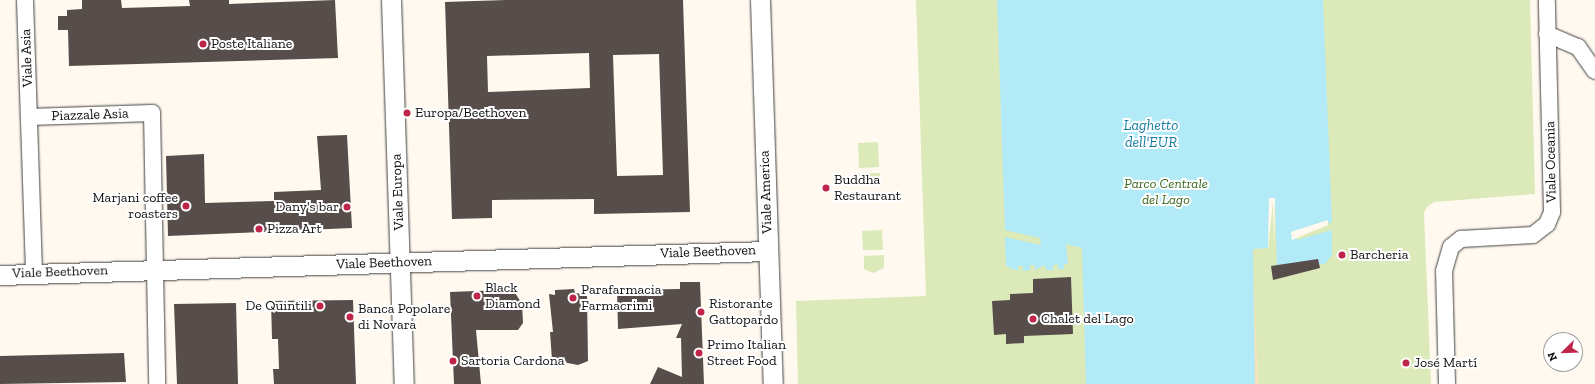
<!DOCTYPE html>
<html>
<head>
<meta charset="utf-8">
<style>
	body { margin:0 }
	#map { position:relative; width:1595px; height:384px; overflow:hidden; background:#fff9ef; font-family:"Zilla Slab",serif }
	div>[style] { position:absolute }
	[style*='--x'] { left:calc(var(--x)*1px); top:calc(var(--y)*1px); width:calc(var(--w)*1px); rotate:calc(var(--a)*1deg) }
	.green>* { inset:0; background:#dbeab8 }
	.sand>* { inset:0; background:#fbe1bb }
	.water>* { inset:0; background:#b3eaf7 }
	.pier>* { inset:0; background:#fff9ef }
	.building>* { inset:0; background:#574d4a }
	.roads { filter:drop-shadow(0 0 1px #414141) drop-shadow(0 0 1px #414141) }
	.minor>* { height:16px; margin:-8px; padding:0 8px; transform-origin:8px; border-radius:8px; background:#fff }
	.tertiary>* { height:19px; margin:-9.5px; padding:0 9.5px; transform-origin:9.5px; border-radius:9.5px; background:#fff }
	.dots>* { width:11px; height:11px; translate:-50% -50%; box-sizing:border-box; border:2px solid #fff; border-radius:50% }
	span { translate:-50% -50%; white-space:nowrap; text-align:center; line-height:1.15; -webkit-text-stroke:4px #fff; paint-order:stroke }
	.poi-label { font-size:14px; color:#0e0e0e }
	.left { translate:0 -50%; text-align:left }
	.right { translate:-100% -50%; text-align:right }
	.street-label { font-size:14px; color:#0e0e0e }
	.park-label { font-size:14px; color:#3a661d; font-style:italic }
	.water-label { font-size:15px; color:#167ea1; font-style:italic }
	.north { position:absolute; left:1543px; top:332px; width:40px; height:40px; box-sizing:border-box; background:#fff; border:1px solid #9f9f9f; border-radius:50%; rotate:247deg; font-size:11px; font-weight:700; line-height:16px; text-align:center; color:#0e0e0e }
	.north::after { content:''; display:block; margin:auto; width:14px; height:18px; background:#bf2449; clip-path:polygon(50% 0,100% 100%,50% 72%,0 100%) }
</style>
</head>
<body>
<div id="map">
	<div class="green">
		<i style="clip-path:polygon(916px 0,1530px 0,1535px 194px,1434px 202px,1427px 207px,1424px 213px,1431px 384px,798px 384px,796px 301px,926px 296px)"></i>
		<i style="clip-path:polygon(878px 142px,879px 167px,859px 168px,858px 143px)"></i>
		<i style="clip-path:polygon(859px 173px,880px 173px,880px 185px,860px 186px)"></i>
		<i style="clip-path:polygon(882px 230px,883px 250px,863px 250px,862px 231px)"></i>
		<i style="clip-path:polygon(884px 255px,884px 268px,873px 273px,864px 269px,864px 256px)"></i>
	</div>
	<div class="sand">
		<i style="clip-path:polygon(1254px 285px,1258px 384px,1255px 384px)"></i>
	</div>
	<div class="water">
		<i style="clip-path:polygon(997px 0,1323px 0,1332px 222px,1297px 233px,1297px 240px,1332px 230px,1332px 255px,1325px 264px,1277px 266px,1275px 199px,1269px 199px,1268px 248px,1253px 249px,1255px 384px,1086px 384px,1082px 248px,1066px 244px,1068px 264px,1064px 264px,1064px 269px,1058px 269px,1058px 264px,1053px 265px,1053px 270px,1046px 270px,1045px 265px,1035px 270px,1034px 265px,1030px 265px,1030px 270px,1023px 271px,1023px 266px,1018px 266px,1018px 271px,1006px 266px,1005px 237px,1041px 245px,1040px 238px,1005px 230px)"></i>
	</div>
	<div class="pier">
		<i style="clip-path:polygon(1269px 198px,1275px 198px,1274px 252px,1273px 201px,1268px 250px)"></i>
		<i style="clip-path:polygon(1328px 220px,1328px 225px,1292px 240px,1291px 232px)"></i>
	</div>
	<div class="building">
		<i style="clip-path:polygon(82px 0,121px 0,122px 8px,190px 6px,189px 0,229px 0,229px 4px,335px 0,338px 58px,69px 66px,68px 30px,58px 30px,58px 16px,67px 16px,67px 10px,82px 9px)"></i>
		<i style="clip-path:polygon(evenodd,506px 0,683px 0,690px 212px,594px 214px,594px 199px,492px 200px,492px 218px,452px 219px,445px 2px,506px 0,589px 53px,590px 88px,488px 92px,487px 56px,589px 53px,506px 0,659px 54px,663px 175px,617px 176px,613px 55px,659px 54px)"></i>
		<i style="clip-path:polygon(347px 135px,352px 228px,168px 236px,166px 156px,204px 154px,205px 203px,274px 201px,274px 192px,321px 190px,317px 136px)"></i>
		<i style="clip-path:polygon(1318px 259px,1320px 268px,1273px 280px,1271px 266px)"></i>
		<i style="clip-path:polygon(1071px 277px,1073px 334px,1024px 336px,1024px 343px,1006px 344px,1006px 334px,994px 335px,992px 301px,1010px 300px,1010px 294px,1033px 293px,1033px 279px)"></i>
		<i style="clip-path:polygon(680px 282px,700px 282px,704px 384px,650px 384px,658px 367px,682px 377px,681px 338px,676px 338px,682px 324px,618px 329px,617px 290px,680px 289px)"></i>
		<i style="clip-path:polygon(574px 289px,575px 293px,587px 295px,588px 361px,578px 365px,552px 360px,550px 332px,553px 332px,549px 294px,555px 295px,555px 290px)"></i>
		<i style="clip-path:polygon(503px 290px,504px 294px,514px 291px,522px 304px,523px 323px,518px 330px,476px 330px,481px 384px,454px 384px,450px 292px)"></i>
		<i style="clip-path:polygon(353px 300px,356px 384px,274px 384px,273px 369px,279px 369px,278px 339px,272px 339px,271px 301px)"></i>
		<i style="clip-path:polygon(236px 303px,238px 384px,177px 384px,174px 304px)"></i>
		<i style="clip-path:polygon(124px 353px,126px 382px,0 384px,0 356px)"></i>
	</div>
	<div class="roads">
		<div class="minor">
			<i style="--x:25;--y:0;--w:273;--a:88.1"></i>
			<i style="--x:1547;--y:34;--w:34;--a:23"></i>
			<i style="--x:1578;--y:47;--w:29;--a:55"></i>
			<i style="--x:29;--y:117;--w:123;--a:-1.9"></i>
			<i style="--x:152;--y:113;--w:271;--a:88.9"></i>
			<i style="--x:1447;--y:384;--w:113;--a:-91.5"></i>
			<i style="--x:1444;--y:271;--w:25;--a:-74"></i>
			<i style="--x:1451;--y:247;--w:13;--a:-39"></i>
			<i style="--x:1461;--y:239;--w:72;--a:-3.2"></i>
			<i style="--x:1533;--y:235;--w:18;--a:-38"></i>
			<i style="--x:1547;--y:224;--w:13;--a:-67"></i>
			<i style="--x:1552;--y:212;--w:212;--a:-91.4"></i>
		</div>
		<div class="tertiary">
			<i style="--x:391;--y:0;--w:384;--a:88.1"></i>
			<i style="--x:760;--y:0;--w:384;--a:88.1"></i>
			<i style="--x:0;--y:275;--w:768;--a:-1.79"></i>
		</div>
	</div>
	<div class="dots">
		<i style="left:203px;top:44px;background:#bf2449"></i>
		<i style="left:407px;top:113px;background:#bf2449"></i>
		<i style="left:826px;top:188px;background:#bf2449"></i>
		<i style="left:186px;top:206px;background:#bf2449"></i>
		<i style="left:347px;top:207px;background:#bf2449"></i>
		<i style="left:259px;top:229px;background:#bf2449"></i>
		<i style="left:1342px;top:255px;background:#bf2449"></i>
		<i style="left:477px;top:296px;background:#bf2449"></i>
		<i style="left:573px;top:298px;background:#bf2449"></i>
		<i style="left:320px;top:306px;background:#bf2449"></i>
		<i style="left:701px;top:312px;background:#bf2449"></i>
		<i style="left:350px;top:317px;background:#bf2449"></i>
		<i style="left:1033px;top:319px;background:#bf2449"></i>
		<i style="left:699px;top:353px;background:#bf2449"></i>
		<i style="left:453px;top:361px;background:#bf2449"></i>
		<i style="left:1406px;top:363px;background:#bf2449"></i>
	</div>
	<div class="poi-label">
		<span class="left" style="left:211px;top:44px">Poste Italiane</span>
		<span class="left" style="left:415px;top:113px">Europa/Beethoven</span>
		<span class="left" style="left:834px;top:188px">Buddha<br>Restaurant</span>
		<span class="right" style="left:178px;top:206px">Marjani coffee<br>roasters</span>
		<span class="right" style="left:339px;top:207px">Dany's bar</span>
		<span class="left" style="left:267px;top:229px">Pizza Art</span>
		<span class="left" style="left:1350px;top:255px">Barcheria</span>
		<span class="left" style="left:485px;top:296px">Black<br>Diamond</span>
		<span class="left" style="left:581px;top:298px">Parafarmacia<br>Farmacrimi</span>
		<span class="left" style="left:709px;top:312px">Ristorante<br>Gattopardo</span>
		<span class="right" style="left:312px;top:306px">De Quintili</span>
		<span class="left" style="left:358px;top:317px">Banca Popolare<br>di Novara</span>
		<span class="left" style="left:1041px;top:319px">Chalet del Lago</span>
		<span class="left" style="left:707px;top:353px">Primo Italian<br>Street Food</span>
		<span class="left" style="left:461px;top:361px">Sartoria Cardona</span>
		<span class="left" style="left:1414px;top:363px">José Martí</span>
	</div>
	<div class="street-label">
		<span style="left:27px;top:58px;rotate:-92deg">Viale Asia</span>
		<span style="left:90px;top:115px;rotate:-2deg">Piazzale Asia</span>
		<span style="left:1551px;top:162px;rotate:-91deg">Viale Oceania</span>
		<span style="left:398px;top:192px;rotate:-92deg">Viale Europa</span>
		<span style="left:766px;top:192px;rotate:-92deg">Viale America</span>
		<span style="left:708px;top:252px;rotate:-2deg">Viale Beethoven</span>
		<span style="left:384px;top:263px;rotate:-2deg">Viale Beethoven</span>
		<span style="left:60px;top:272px;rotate:-2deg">Viale Beethoven</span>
	</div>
	<div class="park-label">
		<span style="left:1166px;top:192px">Parco Centrale<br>del Lago</span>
	</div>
	<div class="water-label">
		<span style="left:1151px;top:134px">Laghetto<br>dell'EUR</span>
	</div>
	<div class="north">N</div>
</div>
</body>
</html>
